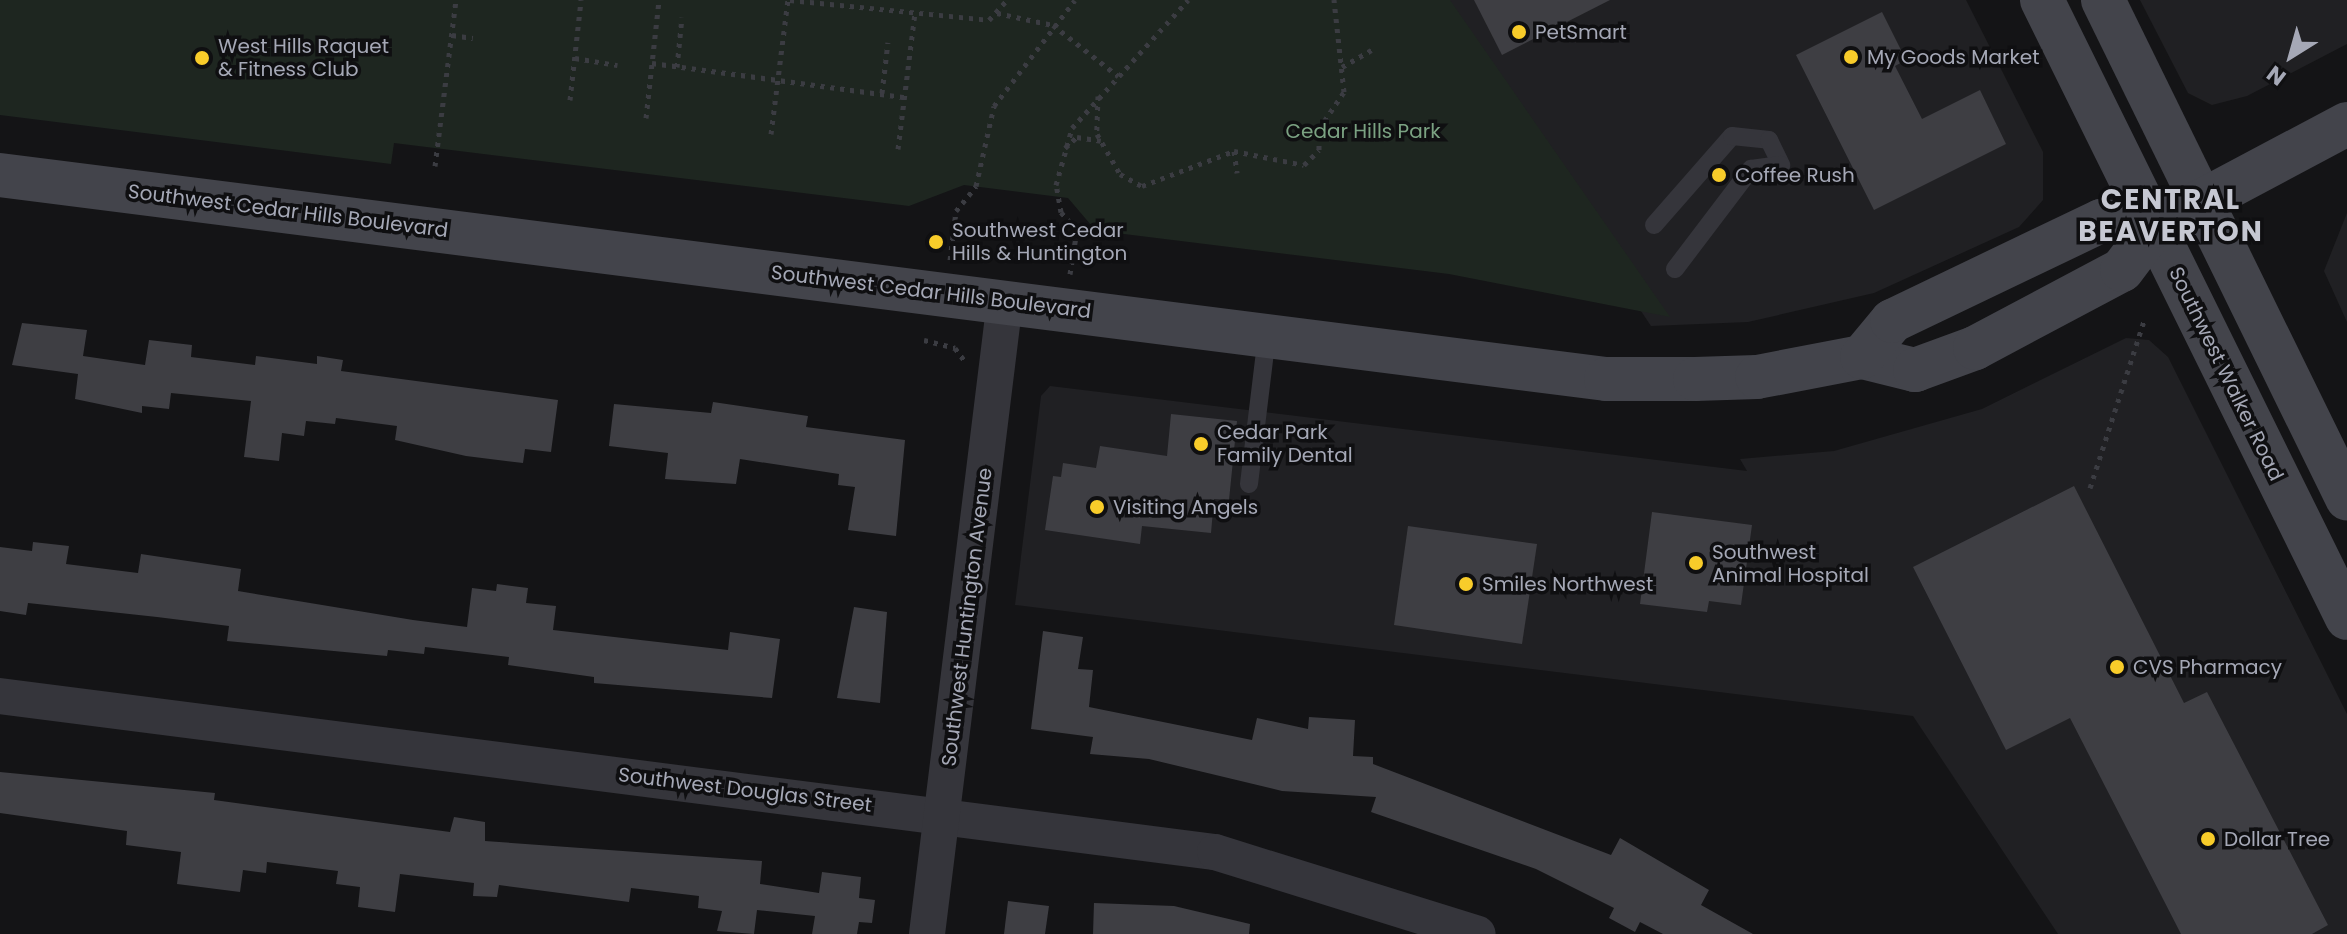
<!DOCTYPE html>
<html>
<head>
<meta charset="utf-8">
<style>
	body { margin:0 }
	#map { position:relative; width:2347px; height:934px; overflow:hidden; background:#141416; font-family:Poppins,sans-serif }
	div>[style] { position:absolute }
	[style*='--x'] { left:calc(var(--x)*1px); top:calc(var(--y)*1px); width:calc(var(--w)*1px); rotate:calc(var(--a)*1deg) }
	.built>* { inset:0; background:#202023 }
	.green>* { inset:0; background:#1e2620 }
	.building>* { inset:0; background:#3e3e43 }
	.path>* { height:5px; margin-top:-2.5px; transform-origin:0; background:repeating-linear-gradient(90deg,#3b3c42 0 4px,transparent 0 10px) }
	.lane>* { height:18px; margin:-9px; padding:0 9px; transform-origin:9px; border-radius:9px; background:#35353b }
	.street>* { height:36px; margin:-18px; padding:0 18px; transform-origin:18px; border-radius:18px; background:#35353b }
	.secondary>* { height:44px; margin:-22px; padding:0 22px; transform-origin:22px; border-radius:22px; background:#43444b }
	.dots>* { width:22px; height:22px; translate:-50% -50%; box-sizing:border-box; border:4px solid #0f0f11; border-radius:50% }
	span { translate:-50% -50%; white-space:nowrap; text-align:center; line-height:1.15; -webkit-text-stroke:7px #0f0f11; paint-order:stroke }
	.poi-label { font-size:20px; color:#a5a8b6 }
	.left { translate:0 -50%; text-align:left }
	.park-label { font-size:20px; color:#7ba282 }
	.street-label { font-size:20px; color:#a5a8b6 }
	.district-label { font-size:28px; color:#c6c8d2; font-weight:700; letter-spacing:2px }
	.north { position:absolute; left:2251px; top:16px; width:80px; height:80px; -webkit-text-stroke:6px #0f0f11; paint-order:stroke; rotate:217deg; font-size:22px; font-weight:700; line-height:32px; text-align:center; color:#a5a8b6 }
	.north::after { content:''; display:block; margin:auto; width:28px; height:36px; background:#a5a8b6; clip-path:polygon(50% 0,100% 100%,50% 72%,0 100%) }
</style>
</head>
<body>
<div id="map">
	<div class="built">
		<i style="clip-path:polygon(1433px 0,1966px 0,2043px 152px,2043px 200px,2019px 227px,1874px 293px,1748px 322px,1651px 326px)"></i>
		<i style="clip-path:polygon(2140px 0,2347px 0,2347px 44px,2247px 96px,2212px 105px,2188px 93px)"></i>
		<i style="clip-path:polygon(2347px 213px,2347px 322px,2324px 271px)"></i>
		<i style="clip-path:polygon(2126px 338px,2149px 340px,2168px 357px,2347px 714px,2347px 934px,2058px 934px,1913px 716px,1015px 605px,1041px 396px,1050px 386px,1747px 471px,1740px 459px,1834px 451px,1982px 409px)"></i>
	</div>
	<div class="green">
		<i style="clip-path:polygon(0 0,1450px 0,1670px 317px,1449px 274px,1108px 232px,1091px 225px,1068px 198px,964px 185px,909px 206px,394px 143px,391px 164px,0 115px)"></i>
	</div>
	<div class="building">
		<i style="clip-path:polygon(1474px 0,1610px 0,1502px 55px)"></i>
		<i style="clip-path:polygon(1882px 12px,1906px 60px,1895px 66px,1922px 119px,1980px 90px,2006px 144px,1874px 210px,1796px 55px)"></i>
		<i style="clip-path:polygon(22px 323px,87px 330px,83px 356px,145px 365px,149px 340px,192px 345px,191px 357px,255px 365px,256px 356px,317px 364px,317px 356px,343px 360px,341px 371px,558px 400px,551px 452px,525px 449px,523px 463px,466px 456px,395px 440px,397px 426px,336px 418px,335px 424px,306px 421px,304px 436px,282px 433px,279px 461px,244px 457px,251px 401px,171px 393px,169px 409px,142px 406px,142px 413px,75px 399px,78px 374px,12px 365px)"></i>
		<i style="clip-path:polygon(713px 402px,808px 416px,806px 427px,905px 440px,896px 536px,848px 530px,855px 487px,838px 485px,839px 474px,740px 459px,736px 484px,665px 479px,668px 453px,609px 446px,614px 404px,711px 413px)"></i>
		<i style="clip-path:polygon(1171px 414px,1237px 421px,1229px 500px,1214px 499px,1211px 533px,1142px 526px,1140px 544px,1045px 530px,1053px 476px,1061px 477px,1063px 463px,1096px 468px,1100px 446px,1167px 456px)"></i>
		<i style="clip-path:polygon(2074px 486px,2184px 703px,2207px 692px,2328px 925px,2312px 934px,2181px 934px,2070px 718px,2006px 750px,1913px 567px)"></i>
		<i style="clip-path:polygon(1652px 512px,1752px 525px,1741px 605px,1709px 601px,1707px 612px,1640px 604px)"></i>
		<i style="clip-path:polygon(1408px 526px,1537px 544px,1522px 644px,1394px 625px)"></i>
		<i style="clip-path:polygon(33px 542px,69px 546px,66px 564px,138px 573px,141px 554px,241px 569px,238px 591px,413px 620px,467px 627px,472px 588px,496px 591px,497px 584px,528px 588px,526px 603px,556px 606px,553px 630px,728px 650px,730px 632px,780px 639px,772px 698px,594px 683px,594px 677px,508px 665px,509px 657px,425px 647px,424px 654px,388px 650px,387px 656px,227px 641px,229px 626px,157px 617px,28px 603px,26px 615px,0 611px,0 547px,32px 551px)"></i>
		<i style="clip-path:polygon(854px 607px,887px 612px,880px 703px,837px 698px)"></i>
		<i style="clip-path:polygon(1043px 631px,1083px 637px,1078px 669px,1093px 670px,1089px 707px,1252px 740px,1257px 718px,1308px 729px,1309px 717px,1355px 720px,1353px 756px,1373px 757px,1373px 764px,1611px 855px,1620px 838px,1709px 890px,1701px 905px,1753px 934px,1663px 934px,1640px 922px,1635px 932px,1609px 918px,1614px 908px,1536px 869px,1371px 812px,1376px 797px,1282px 791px,1149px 759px,1090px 754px,1093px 737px,1031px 729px)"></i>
		<i style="clip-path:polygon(0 772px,215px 793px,214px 800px,450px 832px,454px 817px,485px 822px,485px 841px,762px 861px,760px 884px,819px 893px,822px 872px,861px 877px,859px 898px,875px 900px,872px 923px,859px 922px,857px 934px,812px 934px,815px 916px,757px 910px,754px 934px,717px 931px,722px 911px,698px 908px,699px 896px,631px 888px,629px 902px,499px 885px,497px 897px,473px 896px,474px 883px,400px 874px,395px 912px,358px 907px,360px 887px,336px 884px,338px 871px,267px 862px,266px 873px,243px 870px,240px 892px,177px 884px,181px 852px,126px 845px,127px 831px,0 813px)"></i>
		<i style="clip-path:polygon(1008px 901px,1049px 906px,1045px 934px,1004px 934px)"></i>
		<i style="clip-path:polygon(1094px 903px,1174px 906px,1250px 924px,1249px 934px,1093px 934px)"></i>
	</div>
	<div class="path">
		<i style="--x:790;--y:0;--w:200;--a:5.7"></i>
		<i style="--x:989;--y:20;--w:27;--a:-48"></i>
		<i style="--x:997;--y:13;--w:57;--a:12.1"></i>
		<i style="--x:1053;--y:25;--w:83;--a:38.1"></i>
		<i style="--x:452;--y:35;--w:21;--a:8"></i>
		<i style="--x:575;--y:58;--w:43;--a:9.5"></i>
		<i style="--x:652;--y:63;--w:255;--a:7.7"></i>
		<i style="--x:677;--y:67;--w:50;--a:-84.3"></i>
		<i style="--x:1342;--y:67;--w:34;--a:-30"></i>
		<i style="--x:882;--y:93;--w:51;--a:-83.3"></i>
		<i style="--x:1098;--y:96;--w:38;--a:92"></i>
		<i style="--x:1097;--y:134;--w:46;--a:60.1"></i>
		<i style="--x:1120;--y:174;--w:25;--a:29"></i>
		<i style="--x:1142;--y:186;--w:98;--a:-20.8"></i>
		<i style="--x:1234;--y:151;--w:71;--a:11.3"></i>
		<i style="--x:1304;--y:165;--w:21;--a:-45"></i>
		<i style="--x:1319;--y:150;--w:21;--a:-90"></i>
		<i style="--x:1319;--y:129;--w:45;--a:-56"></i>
		<i style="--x:1344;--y:92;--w:93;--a:-96.2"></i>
		<i style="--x:570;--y:100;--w:101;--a:-83.7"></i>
		<i style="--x:646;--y:118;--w:119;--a:-83.7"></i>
		<i style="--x:771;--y:134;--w:135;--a:-82.8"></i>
		<i style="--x:1065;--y:148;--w:16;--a:-43"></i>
		<i style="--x:1077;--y:137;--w:24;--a:9"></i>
		<i style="--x:898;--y:149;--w:137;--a:-82.9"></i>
		<i style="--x:1234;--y:151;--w:22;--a:82"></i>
		<i style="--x:435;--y:166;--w:167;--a:-82.8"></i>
		<i style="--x:950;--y:260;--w:49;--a:-83"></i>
		<i style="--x:956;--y:211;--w:32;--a:-51"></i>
		<i style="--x:976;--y:186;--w:82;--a:-77.3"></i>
		<i style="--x:994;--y:106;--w:133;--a:-52.6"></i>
		<i style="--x:1070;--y:274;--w:45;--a:-81"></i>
		<i style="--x:1077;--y:230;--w:24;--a:-132"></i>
		<i style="--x:1061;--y:212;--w:27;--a:-100"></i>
		<i style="--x:1056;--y:185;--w:59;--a:-74.3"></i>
		<i style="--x:1072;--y:128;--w:173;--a:-47.8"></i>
		<i style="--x:924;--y:340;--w:32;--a:14"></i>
		<i style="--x:955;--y:348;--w:15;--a:53"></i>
		<i style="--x:2090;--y:488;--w:176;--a:-72.1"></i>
	</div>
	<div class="lane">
		<i style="--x:1654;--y:225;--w:118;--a:-48.8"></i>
		<i style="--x:1732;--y:136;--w:37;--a:6"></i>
		<i style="--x:1769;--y:140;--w:28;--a:64"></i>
		<i style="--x:1675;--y:269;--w:126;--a:-52.8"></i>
		<i style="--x:1751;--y:169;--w:30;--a:-8"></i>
		<i style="--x:1249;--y:484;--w:150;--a:-83.1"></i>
	</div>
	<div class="street">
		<i style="--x:0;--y:696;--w:1225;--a:7.32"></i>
		<i style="--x:1215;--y:852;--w:275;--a:17.3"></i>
		<i style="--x:927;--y:934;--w:638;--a:-82.98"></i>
	</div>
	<div class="secondary">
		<i style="--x:2042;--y:0;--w:689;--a:63.73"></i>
		<i style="--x:2103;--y:0;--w:555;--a:63.9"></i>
		<i style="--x:0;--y:175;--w:1619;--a:7.24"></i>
		<i style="--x:1606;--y:379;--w:89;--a:0"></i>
		<i style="--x:1695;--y:379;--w:62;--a:-1.8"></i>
		<i style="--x:1757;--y:377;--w:107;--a:-10.8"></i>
		<i style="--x:1862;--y:357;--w:55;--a:13.8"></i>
		<i style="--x:1915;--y:370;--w:64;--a:-20.1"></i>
		<i style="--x:1975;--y:348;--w:166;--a:-28"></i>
		<i style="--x:2122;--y:270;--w:55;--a:-53.1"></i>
		<i style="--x:2155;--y:226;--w:217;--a:-28"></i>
		<i style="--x:1862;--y:357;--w:47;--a:-50.2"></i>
		<i style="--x:1892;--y:321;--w:232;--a:-25.6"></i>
		<i style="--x:2101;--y:221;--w:54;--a:5.3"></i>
	</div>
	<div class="dots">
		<i style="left:1519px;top:32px;background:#f8cc2a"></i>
		<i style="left:1851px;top:57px;background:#f8cc2a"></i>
		<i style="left:202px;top:58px;background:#f8cc2a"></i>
		<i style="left:1719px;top:175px;background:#f8cc2a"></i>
		<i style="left:936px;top:242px;background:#f8cc2a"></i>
		<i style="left:1201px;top:444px;background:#f8cc2a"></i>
		<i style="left:1097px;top:507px;background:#f8cc2a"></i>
		<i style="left:1696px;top:563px;background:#f8cc2a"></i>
		<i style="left:1466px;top:584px;background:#f8cc2a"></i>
		<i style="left:2117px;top:667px;background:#f8cc2a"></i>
		<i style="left:2208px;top:839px;background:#f8cc2a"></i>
	</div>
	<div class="poi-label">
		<span class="left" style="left:1535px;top:32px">PetSmart</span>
		<span class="left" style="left:218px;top:58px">West Hills Raquet<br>&amp; Fitness Club</span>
		<span class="left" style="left:1867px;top:57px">My Goods Market</span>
		<span class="left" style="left:1735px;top:175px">Coffee Rush</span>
		<span class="left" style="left:952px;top:242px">Southwest Cedar<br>Hills &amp; Huntington</span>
		<span class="left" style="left:1217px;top:444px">Cedar Park<br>Family Dental</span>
		<span class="left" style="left:1113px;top:507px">Visiting Angels</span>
		<span class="left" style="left:1712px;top:564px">Southwest<br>Animal Hospital</span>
		<span class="left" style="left:1482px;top:584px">Smiles Northwest</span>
		<span class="left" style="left:2133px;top:667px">CVS Pharmacy</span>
		<span class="left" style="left:2224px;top:839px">Dollar Tree</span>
	</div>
	<div class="park-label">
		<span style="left:1363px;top:131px">Cedar Hills Park</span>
	</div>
	<div class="street-label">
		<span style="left:288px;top:211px;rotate:7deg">Southwest Cedar Hills Boulevard</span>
		<span style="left:931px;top:292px;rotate:7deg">Southwest Cedar Hills Boulevard</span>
		<span style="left:2226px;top:374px;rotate:64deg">Southwest Walker Road</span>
		<span style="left:967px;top:617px;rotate:-83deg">Southwest Huntington Avenue</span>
		<span style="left:745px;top:790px;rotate:7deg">Southwest Douglas Street</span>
	</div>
	<div class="district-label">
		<span style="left:2171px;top:216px">CENTRAL<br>BEAVERTON</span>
	</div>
	<div class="north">N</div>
</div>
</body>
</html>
